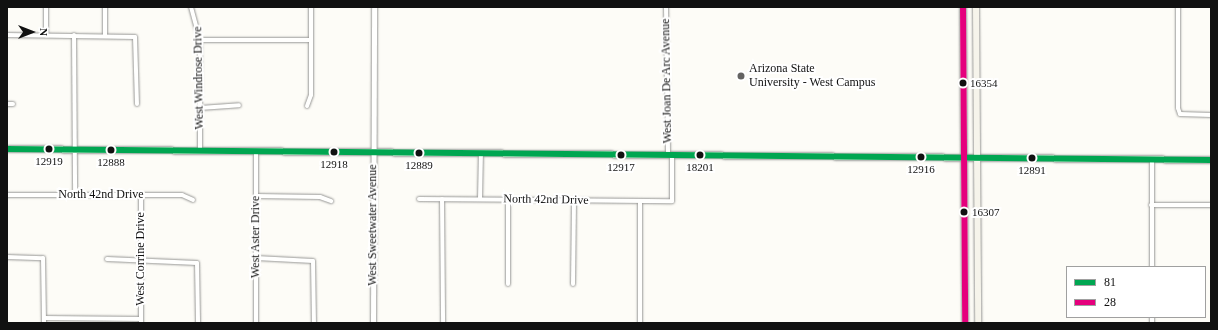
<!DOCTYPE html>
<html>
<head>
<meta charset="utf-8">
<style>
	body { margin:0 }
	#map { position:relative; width:1218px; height:330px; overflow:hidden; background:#fdfcf7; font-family:Georgia,serif }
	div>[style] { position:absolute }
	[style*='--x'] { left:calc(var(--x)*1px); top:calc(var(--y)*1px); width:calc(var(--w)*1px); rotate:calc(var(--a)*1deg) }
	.roads { filter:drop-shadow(0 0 1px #979795) drop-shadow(0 0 1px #979795) }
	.minor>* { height:4px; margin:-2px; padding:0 2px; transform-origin:2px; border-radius:2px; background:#fffffe }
	.tertiary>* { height:5px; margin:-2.5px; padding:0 2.5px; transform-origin:2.5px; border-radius:2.5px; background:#fffffe }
	.secondary>* { height:6px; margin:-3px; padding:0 3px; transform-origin:3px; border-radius:3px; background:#f6f4eb }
	.bus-1>* { height:6px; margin:-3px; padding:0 3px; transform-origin:3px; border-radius:3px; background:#00a651 }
	.bus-2>* { height:6px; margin:-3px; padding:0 3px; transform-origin:3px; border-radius:3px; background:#e5007d }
	.dots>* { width:11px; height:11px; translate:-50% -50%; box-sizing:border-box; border:2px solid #fff; border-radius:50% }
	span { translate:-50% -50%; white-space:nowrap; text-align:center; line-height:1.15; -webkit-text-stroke:4px #fff; paint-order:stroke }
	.bus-label { font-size:11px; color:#111 }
	.left { translate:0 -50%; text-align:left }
	.poi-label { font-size:12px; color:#111 }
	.street-label { font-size:12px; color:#111 }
	.frame { position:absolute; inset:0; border:8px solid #111; pointer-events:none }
	.legend { position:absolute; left:1066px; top:266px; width:140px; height:52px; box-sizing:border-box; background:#fff; border:1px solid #a0a0a0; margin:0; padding:5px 7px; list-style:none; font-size:12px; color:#111 }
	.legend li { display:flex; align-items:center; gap:8px; height:20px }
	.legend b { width:20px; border:1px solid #a0a0a0 }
	.north { position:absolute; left:12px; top:12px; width:40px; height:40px; -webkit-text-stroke:3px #fff; paint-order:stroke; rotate:90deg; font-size:11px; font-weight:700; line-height:16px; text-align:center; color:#111 }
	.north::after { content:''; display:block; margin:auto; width:14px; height:18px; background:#111; clip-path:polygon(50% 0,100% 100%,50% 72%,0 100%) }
</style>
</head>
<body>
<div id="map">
	<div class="roads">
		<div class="minor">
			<i style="--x:105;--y:7;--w:28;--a:90"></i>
			<i style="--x:191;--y:7;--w:34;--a:75"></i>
			<i style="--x:200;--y:40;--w:111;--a:90"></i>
			<i style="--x:666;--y:7;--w:148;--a:89.2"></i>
			<i style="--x:1178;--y:7;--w:101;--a:90"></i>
			<i style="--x:1178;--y:108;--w:6;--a:72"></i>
			<i style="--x:1180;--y:114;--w:31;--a:2"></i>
			<i style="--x:7;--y:35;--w:128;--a:0.9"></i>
			<i style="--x:135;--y:37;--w:67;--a:88.3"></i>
			<i style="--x:46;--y:35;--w:28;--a:-90"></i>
			<i style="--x:74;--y:35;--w:160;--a:89.6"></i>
			<i style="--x:200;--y:40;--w:111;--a:0"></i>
			<i style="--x:7;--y:104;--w:6;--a:0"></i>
			<i style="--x:307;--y:106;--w:12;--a:-70"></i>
			<i style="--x:311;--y:95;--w:88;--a:-90"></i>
			<i style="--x:200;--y:108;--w:39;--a:-4"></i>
			<i style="--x:256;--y:151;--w:172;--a:90"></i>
			<i style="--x:1152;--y:159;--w:108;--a:90"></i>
			<i style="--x:7;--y:195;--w:175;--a:0"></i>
			<i style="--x:182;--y:195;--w:12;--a:24"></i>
			<i style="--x:141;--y:195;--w:128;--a:90"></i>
			<i style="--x:256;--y:196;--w:64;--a:0.9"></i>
			<i style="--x:320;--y:197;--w:12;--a:20"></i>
			<i style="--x:419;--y:199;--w:253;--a:0.5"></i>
			<i style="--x:672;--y:201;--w:46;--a:-90"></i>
			<i style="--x:442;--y:199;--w:124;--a:89.5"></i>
			<i style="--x:480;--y:199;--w:46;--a:-88.8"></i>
			<i style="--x:508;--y:200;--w:84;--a:90"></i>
			<i style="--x:640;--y:201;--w:122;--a:90"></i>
			<i style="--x:1151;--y:205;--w:60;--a:0"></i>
			<i style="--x:7;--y:257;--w:36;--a:2"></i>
			<i style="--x:43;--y:258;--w:65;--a:89.1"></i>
			<i style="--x:256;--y:258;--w:57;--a:3"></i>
			<i style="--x:313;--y:261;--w:62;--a:89.1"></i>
			<i style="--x:107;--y:259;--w:90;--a:2.5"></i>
			<i style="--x:197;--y:263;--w:60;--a:89"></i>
			<i style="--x:573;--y:284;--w:84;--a:-89.3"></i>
			<i style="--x:1152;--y:317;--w:6;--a:90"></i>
			<i style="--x:44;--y:318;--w:97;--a:0.6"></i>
		</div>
		<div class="tertiary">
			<i style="--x:373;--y:323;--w:316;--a:-89.8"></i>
		</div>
		<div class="secondary">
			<i style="--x:963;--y:7;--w:316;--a:89.6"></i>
			<i style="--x:976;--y:7;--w:316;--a:89.6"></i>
			<i style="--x:7;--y:149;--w:1204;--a:0.52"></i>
		</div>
	</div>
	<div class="bus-1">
		<i style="--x:7;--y:149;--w:1204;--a:0.52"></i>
	</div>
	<div class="bus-2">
		<i style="--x:963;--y:7;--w:316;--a:89.6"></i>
	</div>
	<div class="dots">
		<i style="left:741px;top:76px;background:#646362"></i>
		<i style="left:963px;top:83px;background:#111"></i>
		<i style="left:49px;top:149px;background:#111"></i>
		<i style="left:111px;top:150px;background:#111"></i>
		<i style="left:334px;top:152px;background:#111"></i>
		<i style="left:419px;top:153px;background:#111"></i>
		<i style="left:621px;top:155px;background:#111"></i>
		<i style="left:700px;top:155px;background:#111"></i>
		<i style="left:921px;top:157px;background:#111"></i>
		<i style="left:1032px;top:158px;background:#111"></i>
		<i style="left:964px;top:212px;background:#111"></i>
	</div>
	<div class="bus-label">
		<span class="left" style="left:970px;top:83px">16354</span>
		<span style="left:49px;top:161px">12919</span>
		<span style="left:111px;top:162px">12888</span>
		<span style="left:334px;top:164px">12918</span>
		<span style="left:419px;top:165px">12889</span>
		<span style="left:621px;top:167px">12917</span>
		<span style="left:700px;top:167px">18201</span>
		<span style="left:921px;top:169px">12916</span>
		<span style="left:1032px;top:170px">12891</span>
		<span class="left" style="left:972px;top:212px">16307</span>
	</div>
	<div class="poi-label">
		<span class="left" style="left:749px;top:76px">Arizona State<br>University - West Campus</span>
	</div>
	<div class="street-label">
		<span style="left:199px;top:78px;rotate:-91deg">West Windrose Drive</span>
		<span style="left:667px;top:81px;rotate:-91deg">West Joan De Arc Avenue</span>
		<span style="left:101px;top:195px">North 42nd Drive</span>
		<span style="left:546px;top:200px;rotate:1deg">North 42nd Drive</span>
		<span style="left:373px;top:225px;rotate:-90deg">West Sweetwater Avenue</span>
		<span style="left:256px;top:237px;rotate:-90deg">West Aster Drive</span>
		<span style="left:141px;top:259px;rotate:-90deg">West Corrine Drive</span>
	</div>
	<div class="frame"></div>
	<ul class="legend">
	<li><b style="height:5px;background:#00a651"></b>81</li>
	<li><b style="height:5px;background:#e5007d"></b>28</li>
	</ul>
	<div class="north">N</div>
</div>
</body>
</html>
